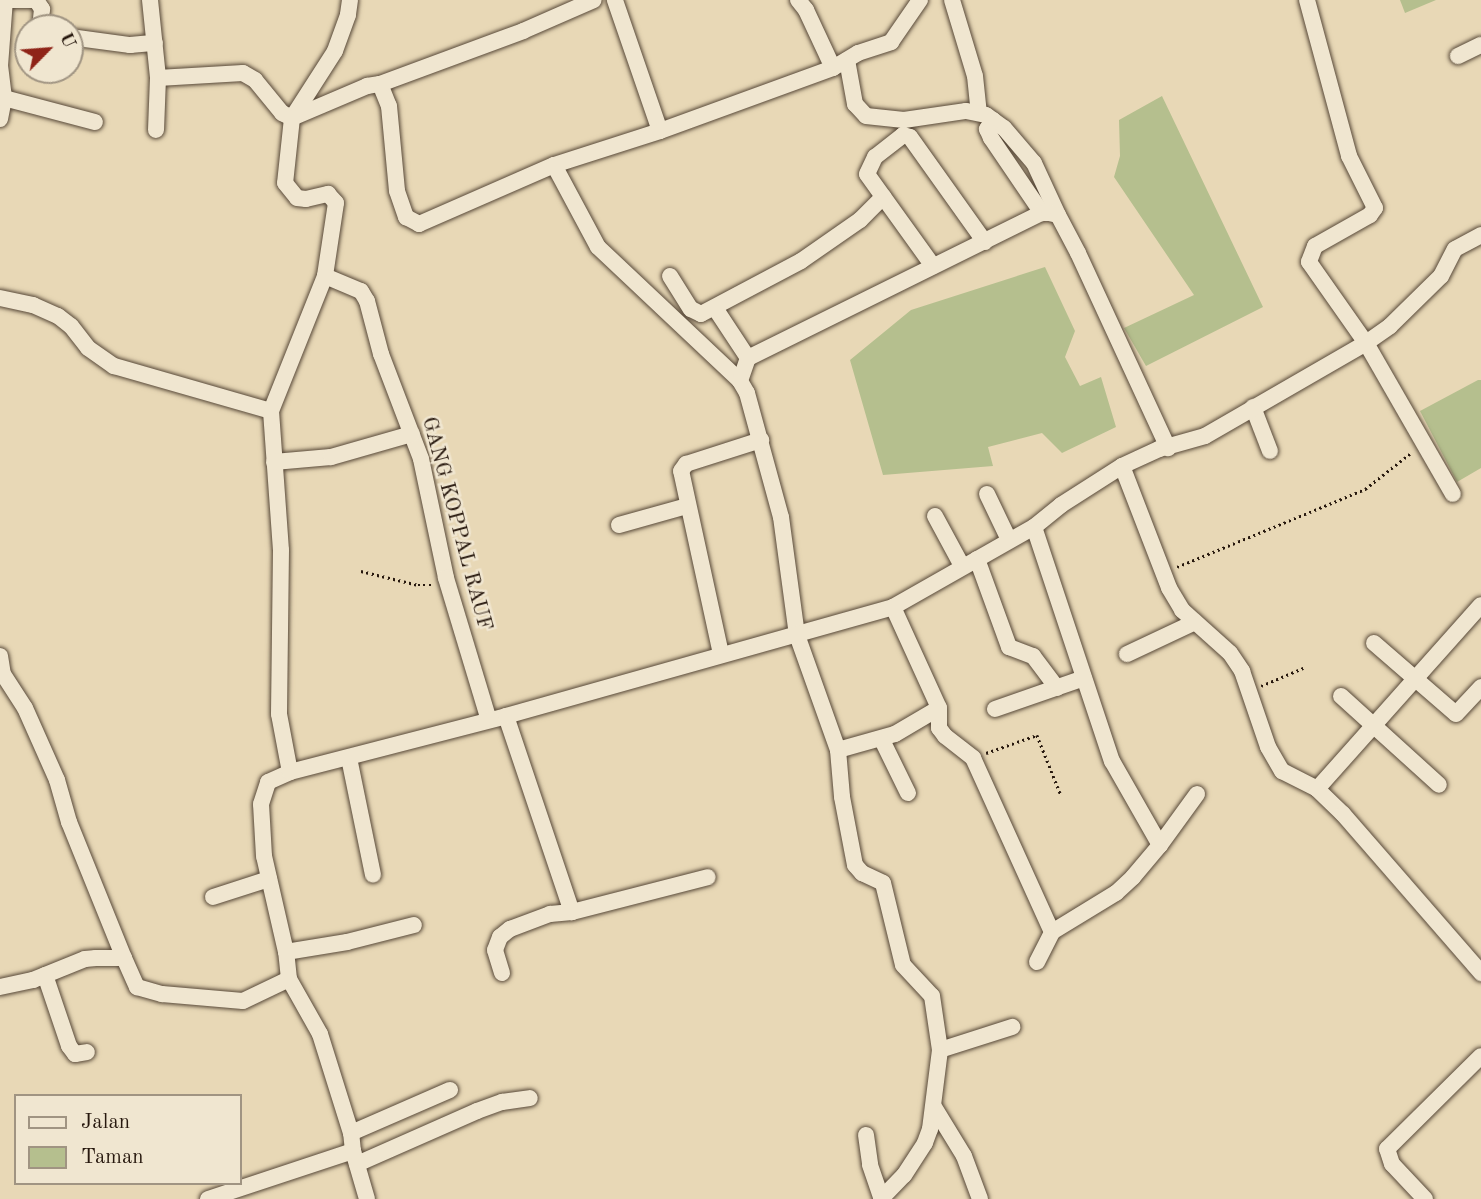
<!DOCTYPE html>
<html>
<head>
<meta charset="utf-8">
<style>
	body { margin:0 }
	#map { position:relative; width:1481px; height:1199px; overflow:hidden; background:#e8d8b6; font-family:"Old Standard TT",serif }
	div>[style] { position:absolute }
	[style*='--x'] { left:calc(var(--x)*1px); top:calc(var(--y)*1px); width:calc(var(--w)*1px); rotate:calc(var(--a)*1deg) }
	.green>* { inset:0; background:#b5bf8e }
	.path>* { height:2.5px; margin-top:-1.25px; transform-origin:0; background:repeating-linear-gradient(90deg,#27180e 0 2px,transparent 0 5.5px) }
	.roads { filter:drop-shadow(0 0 2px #574838) drop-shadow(0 0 2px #574838) }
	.minor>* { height:16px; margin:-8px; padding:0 8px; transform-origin:8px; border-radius:8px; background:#f0e6d0 }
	span { translate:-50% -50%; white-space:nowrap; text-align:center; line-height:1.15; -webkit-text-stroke:5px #f0e6d0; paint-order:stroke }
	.street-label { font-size:21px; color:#27180e }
	.legend { position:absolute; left:14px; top:1094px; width:228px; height:91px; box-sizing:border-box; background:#f0e6d0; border:2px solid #a09482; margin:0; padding:9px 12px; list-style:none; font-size:21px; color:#27180e }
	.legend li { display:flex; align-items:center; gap:14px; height:35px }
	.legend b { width:35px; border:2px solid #a09482 }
	.north { position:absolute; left:14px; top:14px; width:70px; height:70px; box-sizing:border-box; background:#f0e6d0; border:2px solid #a09482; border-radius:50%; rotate:65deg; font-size:19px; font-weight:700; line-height:28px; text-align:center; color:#27180e }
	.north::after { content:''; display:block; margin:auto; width:24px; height:32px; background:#8f2418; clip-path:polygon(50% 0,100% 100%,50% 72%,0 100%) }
</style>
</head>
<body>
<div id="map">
	<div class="green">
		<i style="clip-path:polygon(1400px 0,1436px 0,1405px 13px)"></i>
		<i style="clip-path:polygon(1162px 96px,1263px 307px,1146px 366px,1124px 328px,1194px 295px,1114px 177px,1120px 156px,1119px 120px)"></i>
		<i style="clip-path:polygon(1045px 267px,1075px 331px,1065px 357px,1080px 386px,1101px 377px,1116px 427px,1062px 453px,1042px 433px,988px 447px,993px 466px,883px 475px,850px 360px,911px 310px)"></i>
		<i style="clip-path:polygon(1478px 380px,1481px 380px,1481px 468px,1457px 482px,1420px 411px)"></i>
	</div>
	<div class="path">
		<i style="--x:1177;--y:567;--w:204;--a:-22.5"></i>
		<i style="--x:1365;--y:489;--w:60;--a:-38.2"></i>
		<i style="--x:361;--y:571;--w:59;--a:13.8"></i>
		<i style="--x:418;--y:585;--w:16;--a:0"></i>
		<i style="--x:1261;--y:686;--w:46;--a:-23.2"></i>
		<i style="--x:986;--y:753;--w:54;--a:-19.4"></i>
		<i style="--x:1037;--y:735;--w:65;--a:68.2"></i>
	</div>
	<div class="roads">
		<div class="minor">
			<i style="--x:10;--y:0;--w:26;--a:0"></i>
			<i style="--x:36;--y:0;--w:11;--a:56"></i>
			<i style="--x:42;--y:9;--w:19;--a:96"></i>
			<i style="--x:150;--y:0;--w:78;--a:84.1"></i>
			<i style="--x:158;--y:78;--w:85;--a:-3.4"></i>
			<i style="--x:243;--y:73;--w:14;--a:30"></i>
			<i style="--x:255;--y:80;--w:43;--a:50.7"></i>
			<i style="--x:282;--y:113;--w:11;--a:27"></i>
			<i style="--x:292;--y:118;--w:82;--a:-23.1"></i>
			<i style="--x:367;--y:86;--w:13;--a:-9"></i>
			<i style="--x:380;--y:84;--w:24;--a:68"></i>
			<i style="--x:389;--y:106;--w:85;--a:84.6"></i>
			<i style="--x:397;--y:191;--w:28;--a:71"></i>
			<i style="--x:406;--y:217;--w:15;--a:28"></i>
			<i style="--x:419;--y:224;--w:147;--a:-23.6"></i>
			<i style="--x:554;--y:165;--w:111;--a:-17.8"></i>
			<i style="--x:660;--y:131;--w:139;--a:-109"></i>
			<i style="--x:350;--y:0;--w:15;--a:98"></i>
			<i style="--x:348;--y:15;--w:38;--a:110"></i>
			<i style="--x:335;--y:51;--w:80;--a:122.7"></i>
			<i style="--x:292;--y:118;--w:65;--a:96.1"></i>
			<i style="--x:285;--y:183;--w:19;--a:51"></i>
			<i style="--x:297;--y:198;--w:9;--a:6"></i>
			<i style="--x:306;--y:199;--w:23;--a:-13"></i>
			<i style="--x:328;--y:194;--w:12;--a:48"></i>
			<i style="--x:336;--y:203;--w:74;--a:98.6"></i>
			<i style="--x:325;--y:276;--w:39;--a:23"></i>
			<i style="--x:361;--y:291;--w:12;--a:59"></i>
			<i style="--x:367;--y:301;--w:55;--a:75.2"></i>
			<i style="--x:381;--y:354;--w:112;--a:69.1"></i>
			<i style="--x:421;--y:459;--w:122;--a:78.1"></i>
			<i style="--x:446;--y:578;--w:148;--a:73.2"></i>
			<i style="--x:798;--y:0;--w:13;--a:51"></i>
			<i style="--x:806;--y:10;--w:64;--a:65"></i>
			<i style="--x:952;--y:0;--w:79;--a:73.2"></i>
			<i style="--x:975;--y:76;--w:36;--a:84"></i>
			<i style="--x:1307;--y:0;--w:162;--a:74.9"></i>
			<i style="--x:1349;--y:156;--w:58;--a:63.4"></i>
			<i style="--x:1375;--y:208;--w:9;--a:126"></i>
			<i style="--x:1370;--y:215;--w:63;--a:150.6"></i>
			<i style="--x:1315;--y:246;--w:17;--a:111"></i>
			<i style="--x:1309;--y:262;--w:99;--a:54.9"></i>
			<i style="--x:1366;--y:343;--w:174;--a:60.1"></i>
			<i style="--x:70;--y:37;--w:61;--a:7.6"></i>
			<i style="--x:130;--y:45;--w:25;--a:-5"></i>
			<i style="--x:1458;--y:56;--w:25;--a:-26"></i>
			<i style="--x:847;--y:60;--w:45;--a:79.7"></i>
			<i style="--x:855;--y:104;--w:16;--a:47"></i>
			<i style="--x:866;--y:116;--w:38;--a:6"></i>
			<i style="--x:904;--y:120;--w:63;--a:-8.3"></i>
			<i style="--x:966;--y:111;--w:20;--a:11"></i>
			<i style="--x:986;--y:115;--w:22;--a:36"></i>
			<i style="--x:1004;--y:128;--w:46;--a:49.4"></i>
			<i style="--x:1034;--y:163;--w:57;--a:65.2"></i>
			<i style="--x:380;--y:84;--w:153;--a:-20.3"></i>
			<i style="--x:523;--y:31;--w:77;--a:-23.6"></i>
			<i style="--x:4;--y:98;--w:94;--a:14.8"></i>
			<i style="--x:0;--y:119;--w:21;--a:-79"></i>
			<i style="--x:4;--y:98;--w:32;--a:-97"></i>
			<i style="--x:0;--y:66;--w:66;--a:-85.7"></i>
			<i style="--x:993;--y:120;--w:11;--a:124"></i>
			<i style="--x:987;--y:129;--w:10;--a:66"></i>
			<i style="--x:991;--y:138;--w:91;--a:55.8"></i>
			<i style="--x:156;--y:130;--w:52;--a:-87.8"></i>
			<i style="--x:660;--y:131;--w:184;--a:-20"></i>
			<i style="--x:833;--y:68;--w:29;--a:-31"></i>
			<i style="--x:858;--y:53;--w:35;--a:-18"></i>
			<i style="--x:891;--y:42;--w:51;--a:-55.4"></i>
			<i style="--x:554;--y:165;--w:93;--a:61.8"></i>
			<i style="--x:598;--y:247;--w:195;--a:43.3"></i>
			<i style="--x:740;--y:381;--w:14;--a:60"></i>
			<i style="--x:747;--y:393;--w:129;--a:74.7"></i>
			<i style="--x:781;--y:517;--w:119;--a:82.3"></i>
			<i style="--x:797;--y:635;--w:122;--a:70.4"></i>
			<i style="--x:838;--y:750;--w:47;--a:85.1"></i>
			<i style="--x:842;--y:797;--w:69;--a:79.2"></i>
			<i style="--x:855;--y:865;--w:11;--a:49"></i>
			<i style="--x:862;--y:873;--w:23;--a:25"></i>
			<i style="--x:883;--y:883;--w:84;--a:76.3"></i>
			<i style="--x:903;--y:965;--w:42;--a:46.9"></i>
			<i style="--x:932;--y:996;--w:55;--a:81.6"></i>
			<i style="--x:940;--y:1050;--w:80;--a:97.2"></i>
			<i style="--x:930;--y:1129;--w:15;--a:110"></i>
			<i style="--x:925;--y:1143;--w:38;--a:123"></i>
			<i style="--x:904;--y:1175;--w:33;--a:134"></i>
			<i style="--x:933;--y:266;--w:113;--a:-125.7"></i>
			<i style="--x:867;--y:174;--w:19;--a:-65"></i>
			<i style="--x:875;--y:157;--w:36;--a:-38"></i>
			<i style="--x:903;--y:135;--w:7;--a:16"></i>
			<i style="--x:910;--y:137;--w:129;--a:54.5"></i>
			<i style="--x:670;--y:276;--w:39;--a:58"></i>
			<i style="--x:691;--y:309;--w:11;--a:27"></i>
			<i style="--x:701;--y:314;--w:113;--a:-27.9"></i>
			<i style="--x:801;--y:261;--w:72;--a:-34.8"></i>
			<i style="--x:860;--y:220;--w:33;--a:-45"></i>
			<i style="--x:0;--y:298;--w:34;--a:12"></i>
			<i style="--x:33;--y:305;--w:27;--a:24"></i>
			<i style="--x:58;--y:316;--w:16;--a:38"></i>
			<i style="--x:71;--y:326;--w:28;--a:52"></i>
			<i style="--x:88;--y:348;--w:32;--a:35"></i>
			<i style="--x:114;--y:366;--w:163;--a:16"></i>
			<i style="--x:271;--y:411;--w:139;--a:85.9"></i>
			<i style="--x:281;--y:550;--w:164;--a:90.7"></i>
			<i style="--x:279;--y:714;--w:59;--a:79.3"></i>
			<i style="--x:715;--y:308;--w:60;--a:56.6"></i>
			<i style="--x:740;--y:381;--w:24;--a:-71"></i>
			<i style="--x:748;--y:358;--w:328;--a:-26.3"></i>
			<i style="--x:1042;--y:213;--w:7;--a:0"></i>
			<i style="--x:1049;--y:213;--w:9;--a:13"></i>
			<i style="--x:1058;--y:215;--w:43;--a:62.2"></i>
			<i style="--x:1078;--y:253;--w:215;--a:65.2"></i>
			<i style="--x:1253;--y:407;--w:47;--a:68.9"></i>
			<i style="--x:271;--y:411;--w:145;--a:-68.2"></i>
			<i style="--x:274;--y:462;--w:57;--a:-5"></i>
			<i style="--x:331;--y:457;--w:84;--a:-15.9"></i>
			<i style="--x:1122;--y:466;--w:131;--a:68.9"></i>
			<i style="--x:1169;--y:588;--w:26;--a:59"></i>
			<i style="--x:1182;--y:610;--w:64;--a:41.9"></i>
			<i style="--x:1230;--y:653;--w:22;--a:56"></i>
			<i style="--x:1242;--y:671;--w:80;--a:71.1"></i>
			<i style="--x:1268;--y:747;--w:28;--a:60"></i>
			<i style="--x:1282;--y:771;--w:39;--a:27"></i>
			<i style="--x:1317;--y:789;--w:36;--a:44"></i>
			<i style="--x:1343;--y:814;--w:211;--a:49"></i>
			<i style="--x:987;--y:494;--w:51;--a:64.4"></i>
			<i style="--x:935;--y:516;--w:57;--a:61.6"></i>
			<i style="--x:619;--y:525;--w:71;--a:-15.6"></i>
			<i style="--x:1034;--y:527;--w:247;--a:71.6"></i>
			<i style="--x:1112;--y:761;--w:97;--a:60.3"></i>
			<i style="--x:1160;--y:845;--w:63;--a:-54"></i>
			<i style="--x:977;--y:559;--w:94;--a:70"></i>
			<i style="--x:1009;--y:647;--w:26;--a:21"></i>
			<i style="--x:1033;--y:656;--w:40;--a:53"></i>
			<i style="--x:893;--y:607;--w:111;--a:65.5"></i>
			<i style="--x:939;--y:708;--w:20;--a:90"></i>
			<i style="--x:939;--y:728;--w:10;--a:53"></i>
			<i style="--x:945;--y:736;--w:36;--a:38"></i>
			<i style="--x:973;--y:758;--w:191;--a:65.6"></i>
			<i style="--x:1374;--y:643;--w:108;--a:40.9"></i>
			<i style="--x:1456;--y:714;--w:37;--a:-47"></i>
			<i style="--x:721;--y:654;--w:187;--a:-102.3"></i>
			<i style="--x:681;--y:471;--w:9;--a:-54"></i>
			<i style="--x:686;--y:464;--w:79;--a:-17.7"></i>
			<i style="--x:1127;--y:654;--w:75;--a:-25.2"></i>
			<i style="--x:0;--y:656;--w:18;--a:81"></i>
			<i style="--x:3;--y:674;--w:40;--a:57.1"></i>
			<i style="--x:25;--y:708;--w:79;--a:66"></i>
			<i style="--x:57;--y:780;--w:44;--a:74.1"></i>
			<i style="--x:69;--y:822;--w:147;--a:68"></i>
			<i style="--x:1341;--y:696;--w:132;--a:42.2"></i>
			<i style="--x:995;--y:709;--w:94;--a:-19.2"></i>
			<i style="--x:506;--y:716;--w:207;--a:71.4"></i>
			<i style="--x:572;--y:912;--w:140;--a:-14.4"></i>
			<i style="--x:882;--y:740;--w:59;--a:63.9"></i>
			<i style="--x:838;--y:750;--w:59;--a:-15.7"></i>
			<i style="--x:895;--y:734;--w:51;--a:-30.6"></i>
			<i style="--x:349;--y:758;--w:119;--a:78.4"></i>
			<i style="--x:1317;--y:789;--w:246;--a:-48.3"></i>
			<i style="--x:213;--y:897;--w:59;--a:-17.8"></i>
			<i style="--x:286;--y:952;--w:62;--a:-9.3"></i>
			<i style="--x:347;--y:942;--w:69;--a:-14.2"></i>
			<i style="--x:1037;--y:962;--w:34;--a:-63"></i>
			<i style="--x:1052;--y:932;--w:75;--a:-31.4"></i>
			<i style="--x:1116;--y:893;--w:23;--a:-43"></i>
			<i style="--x:1133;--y:877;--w:42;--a:-49.8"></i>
			<i style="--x:502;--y:973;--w:24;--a:-107"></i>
			<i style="--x:495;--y:950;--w:14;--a:-69"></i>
			<i style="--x:500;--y:937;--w:13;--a:-39"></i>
			<i style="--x:510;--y:929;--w:43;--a:-20.6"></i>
			<i style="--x:550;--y:914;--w:22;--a:-5"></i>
			<i style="--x:45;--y:975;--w:75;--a:71.3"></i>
			<i style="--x:69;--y:1046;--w:10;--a:53"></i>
			<i style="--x:75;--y:1054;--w:12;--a:-9"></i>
			<i style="--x:0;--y:987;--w:34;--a:-12"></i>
			<i style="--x:33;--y:980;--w:56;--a:-22"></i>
			<i style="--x:85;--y:959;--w:11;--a:-5"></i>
			<i style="--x:96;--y:958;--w:28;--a:0"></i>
			<i style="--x:124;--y:958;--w:32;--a:66"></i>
			<i style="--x:137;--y:987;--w:26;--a:16"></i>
			<i style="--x:162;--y:994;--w:81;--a:4.9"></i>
			<i style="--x:243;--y:1001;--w:51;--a:-25.6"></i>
			<i style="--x:940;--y:1050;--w:76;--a:-17.7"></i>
			<i style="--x:934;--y:1107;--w:57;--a:58.5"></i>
			<i style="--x:964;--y:1156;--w:46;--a:69.6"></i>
			<i style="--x:351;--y:1133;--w:108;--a:-23.5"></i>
			<i style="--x:866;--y:1135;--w:30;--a:82"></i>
			<i style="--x:870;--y:1165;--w:36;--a:71"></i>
			<i style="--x:357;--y:1164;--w:131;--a:-23.8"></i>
			<i style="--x:477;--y:1111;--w:27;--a:-20"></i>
			<i style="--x:502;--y:1102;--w:28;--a:-8"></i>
			<i style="--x:208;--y:1199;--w:153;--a:-18.3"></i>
			<i style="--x:367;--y:1199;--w:50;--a:-106.3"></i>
			<i style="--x:353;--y:1151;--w:18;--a:-96"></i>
			<i style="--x:351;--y:1133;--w:104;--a:-107.4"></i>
			<i style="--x:320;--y:1034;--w:63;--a:-119.4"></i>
			<i style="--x:289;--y:979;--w:27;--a:-96"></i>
			<i style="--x:286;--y:952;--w:98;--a:-102.9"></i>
			<i style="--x:264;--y:856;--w:52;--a:-93.3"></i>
			<i style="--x:261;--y:804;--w:23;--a:-72"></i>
			<i style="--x:268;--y:782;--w:24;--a:-24"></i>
			<i style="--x:290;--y:772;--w:223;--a:-14.5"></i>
			<i style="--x:506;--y:716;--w:402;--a:-15.7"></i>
			<i style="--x:893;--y:607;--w:162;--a:-29.6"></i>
			<i style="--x:1034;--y:527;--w:35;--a:-39"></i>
			<i style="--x:1061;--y:505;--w:72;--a:-32.6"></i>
			<i style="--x:1122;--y:466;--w:41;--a:-24.7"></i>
			<i style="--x:1159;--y:449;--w:48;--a:-15.8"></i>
			<i style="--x:1205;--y:436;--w:186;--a:-30"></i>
			<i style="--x:1366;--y:343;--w:29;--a:-35"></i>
			<i style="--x:1390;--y:326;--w:71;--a:-44.4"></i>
			<i style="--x:1441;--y:276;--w:30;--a:-63"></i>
			<i style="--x:1455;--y:249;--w:30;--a:-28"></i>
			<i style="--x:1425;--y:1199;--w:48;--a:-133.3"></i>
			<i style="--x:1392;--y:1164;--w:16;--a:-108"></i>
			<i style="--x:1387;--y:1149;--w:132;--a:-44.7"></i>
		</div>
	</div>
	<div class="street-label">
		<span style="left:456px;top:524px;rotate:75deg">GANG KOPPAL RAUF</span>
	</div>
	<ul class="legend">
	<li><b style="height:9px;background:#f0e6d0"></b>Jalan</li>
	<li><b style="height:19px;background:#b5bf8e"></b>Taman</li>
	</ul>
	<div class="north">U</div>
</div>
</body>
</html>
